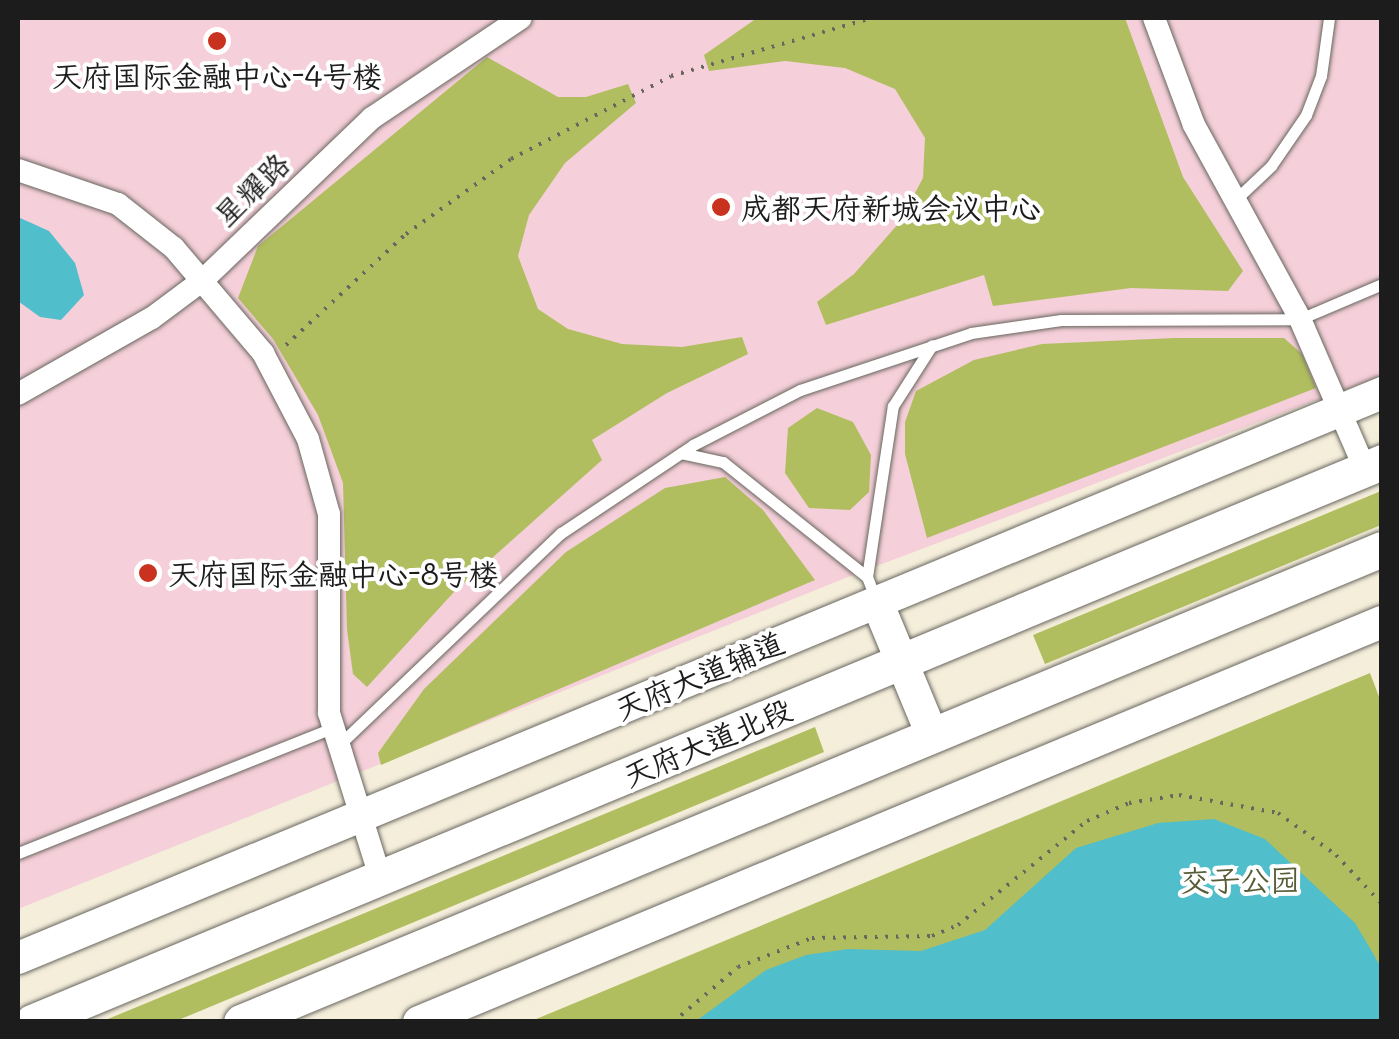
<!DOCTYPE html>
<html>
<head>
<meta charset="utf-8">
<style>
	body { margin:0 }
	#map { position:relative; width:1399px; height:1039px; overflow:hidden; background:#f5eedb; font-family:Mali,"LXGW WenKai TC",sans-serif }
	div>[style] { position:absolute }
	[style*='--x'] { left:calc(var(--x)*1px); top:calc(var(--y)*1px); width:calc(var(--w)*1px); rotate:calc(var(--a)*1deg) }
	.built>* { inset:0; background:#f5cfd9 }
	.green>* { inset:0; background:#b1be5f }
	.water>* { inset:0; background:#51becb }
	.path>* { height:4px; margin-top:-2px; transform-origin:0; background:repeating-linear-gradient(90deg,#68665f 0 2.5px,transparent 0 10.5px) }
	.roads { filter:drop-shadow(0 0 2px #68665f) drop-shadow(0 0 2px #68665f) }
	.lane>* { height:11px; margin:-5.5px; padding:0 5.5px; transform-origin:5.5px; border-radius:5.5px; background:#fff }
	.street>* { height:22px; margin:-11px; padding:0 11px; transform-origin:11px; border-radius:11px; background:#fff }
	.secondary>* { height:32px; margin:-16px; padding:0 16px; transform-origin:16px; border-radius:16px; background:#fff }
	.primary>* { height:35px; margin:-17.5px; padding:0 17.5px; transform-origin:17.5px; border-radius:17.5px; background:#fff }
	.dots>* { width:28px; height:28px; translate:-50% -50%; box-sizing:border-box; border:5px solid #fff; border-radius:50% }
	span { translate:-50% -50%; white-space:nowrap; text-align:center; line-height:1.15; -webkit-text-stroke:8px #fff; paint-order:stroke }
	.poi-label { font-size:30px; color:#1c1c1c }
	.left { translate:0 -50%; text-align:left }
	.street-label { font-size:30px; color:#1c1c1c }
	.park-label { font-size:30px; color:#585d37 }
	.frame { position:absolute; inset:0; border:20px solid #1c1c1c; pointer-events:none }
</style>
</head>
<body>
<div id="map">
	<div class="built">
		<i style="clip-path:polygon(18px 18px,1381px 18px,1381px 376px,858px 573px,18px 909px)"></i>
	</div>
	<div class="green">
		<i style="clip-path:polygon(757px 18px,1125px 18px,1183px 177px,1243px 271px,1228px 291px,1131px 288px,993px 306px,984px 275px,826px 325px,817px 302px,854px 274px,899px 223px,923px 178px,925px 138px,895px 89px,845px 68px,785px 61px,709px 71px,704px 55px)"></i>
		<i style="clip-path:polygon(487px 57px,558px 97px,586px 97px,628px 84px,636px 103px,565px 163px,529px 215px,518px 256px,538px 309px,568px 329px,622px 344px,682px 347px,742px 337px,748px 354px,667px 393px,592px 440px,602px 460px,454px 592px,367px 687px,353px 674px,347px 630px,343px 483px,318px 415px,273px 339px,238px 298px,258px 246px)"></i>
		<i style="clip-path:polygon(1174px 338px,1284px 338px,1302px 354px,1316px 388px,927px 538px,905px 454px,905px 422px,916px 391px,974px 360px,1042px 344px)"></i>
		<i style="clip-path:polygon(817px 408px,853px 422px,871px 455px,869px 492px,850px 510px,809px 508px,785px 473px,788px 428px)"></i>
		<i style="clip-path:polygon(725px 477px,763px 510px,815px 580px,381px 765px,378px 753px,424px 689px,566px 552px,665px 488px)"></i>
		<i style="clip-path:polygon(1381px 491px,1381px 525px,1045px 664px,1033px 635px)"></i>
		<i style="clip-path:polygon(1370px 673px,1381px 702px,1381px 1021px,529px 1022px)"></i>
		<i style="clip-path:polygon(815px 727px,824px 752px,176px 1021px,103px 1021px)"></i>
	</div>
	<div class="water">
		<i style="clip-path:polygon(18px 217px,49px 231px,75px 263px,84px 295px,61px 320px,40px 317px,18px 301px)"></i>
		<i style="clip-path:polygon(1214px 819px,1265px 839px,1355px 923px,1381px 967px,1381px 1021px,696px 1021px,766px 970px,806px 955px,848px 949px,921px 951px,985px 930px,1076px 848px,1158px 823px)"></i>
	</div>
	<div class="path">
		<i style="--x:286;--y:345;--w:163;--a:-42.8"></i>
		<i style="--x:406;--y:234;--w:129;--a:-35.5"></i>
		<i style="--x:511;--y:159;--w:180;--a:-27.4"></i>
		<i style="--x:671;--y:76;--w:209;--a:-16.1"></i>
		<i style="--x:673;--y:1022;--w:85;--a:-40.2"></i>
		<i style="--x:738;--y:967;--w:79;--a:-21.4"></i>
		<i style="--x:812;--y:938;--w:120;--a:-1"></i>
		<i style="--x:932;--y:936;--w:28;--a:-23"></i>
		<i style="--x:958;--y:925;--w:166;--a:-38.9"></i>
		<i style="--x:1087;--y:821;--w:46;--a:-23.2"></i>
		<i style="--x:1129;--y:803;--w:51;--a:-9.1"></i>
		<i style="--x:1179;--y:795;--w:101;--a:10.3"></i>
		<i style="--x:1278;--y:813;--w:72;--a:35.9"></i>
		<i style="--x:1336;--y:855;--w:67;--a:46.8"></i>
	</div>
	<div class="roads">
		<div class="lane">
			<i style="--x:1234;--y:201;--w:51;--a:-43.4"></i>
			<i style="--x:1271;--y:166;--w:62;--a:-55.5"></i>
			<i style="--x:1306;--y:115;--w:42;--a:-69"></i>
			<i style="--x:1321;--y:76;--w:59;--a:-82.1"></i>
			<i style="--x:681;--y:453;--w:43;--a:12.1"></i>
			<i style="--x:723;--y:462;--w:184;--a:38.6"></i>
			<i style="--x:876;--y:600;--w:25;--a:-111"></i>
			<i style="--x:867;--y:577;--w:173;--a:-81.4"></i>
			<i style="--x:893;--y:406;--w:72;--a:-57.4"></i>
			<i style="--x:340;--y:744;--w:306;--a:-43.7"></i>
			<i style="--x:561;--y:533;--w:159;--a:-33.7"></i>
			<i style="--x:693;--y:445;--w:120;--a:-27.2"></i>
			<i style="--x:800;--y:390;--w:180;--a:-18.4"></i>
			<i style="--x:971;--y:333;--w:91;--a:-8.2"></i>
			<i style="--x:1061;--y:320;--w:239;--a:-0.2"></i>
			<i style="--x:1300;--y:319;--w:89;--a:-23.1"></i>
			<i style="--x:18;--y:853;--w:338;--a:-21.7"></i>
		</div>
		<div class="street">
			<i style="--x:1154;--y:18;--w:114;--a:69.5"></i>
			<i style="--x:1194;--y:125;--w:221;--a:61.3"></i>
			<i style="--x:1300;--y:319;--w:163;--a:66.6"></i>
			<i style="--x:18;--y:170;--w:106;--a:18.8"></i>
			<i style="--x:118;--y:204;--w:71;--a:38.2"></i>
			<i style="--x:174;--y:248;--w:138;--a:49.7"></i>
			<i style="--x:263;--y:353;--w:97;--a:62.4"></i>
			<i style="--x:308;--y:439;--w:78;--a:74.4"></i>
			<i style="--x:329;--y:514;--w:199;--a:90"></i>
			<i style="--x:329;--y:713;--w:172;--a:72.7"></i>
			<i style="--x:18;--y:394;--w:154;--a:-29.6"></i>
			<i style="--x:152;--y:318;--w:64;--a:-36.7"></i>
			<i style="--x:203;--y:280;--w:234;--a:-43.8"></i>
			<i style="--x:372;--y:118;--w:179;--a:-33.9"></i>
		</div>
		<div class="secondary">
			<i style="--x:877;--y:602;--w:144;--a:67.5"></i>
			<i style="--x:18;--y:958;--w:1476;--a:-22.5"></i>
			<i style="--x:419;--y:1022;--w:1043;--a:-22.56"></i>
		</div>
		<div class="primary">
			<i style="--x:32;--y:1022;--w:1462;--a:-22.53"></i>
			<i style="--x:241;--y:1022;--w:1235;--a:-22.52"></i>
		</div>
	</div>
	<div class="dots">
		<i style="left:217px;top:41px;background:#c8321e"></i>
		<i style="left:721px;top:207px;background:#c8321e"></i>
		<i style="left:148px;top:573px;background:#c8321e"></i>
	</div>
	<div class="poi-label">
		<span style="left:217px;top:75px">天府国际金融中心-4号楼</span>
		<span class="left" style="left:741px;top:207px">成都天府新城会议中心</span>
		<span class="left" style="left:168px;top:573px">天府国际金融中心-8号楼</span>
	</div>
	<div class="street-label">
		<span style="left:251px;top:189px;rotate:-44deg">星耀路</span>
		<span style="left:699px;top:675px;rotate:-23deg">天府大道辅道</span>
		<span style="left:707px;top:742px;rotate:-23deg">天府大道北段</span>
	</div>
	<div class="park-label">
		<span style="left:1240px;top:879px">交子公园</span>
	</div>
	<div class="frame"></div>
</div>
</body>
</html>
